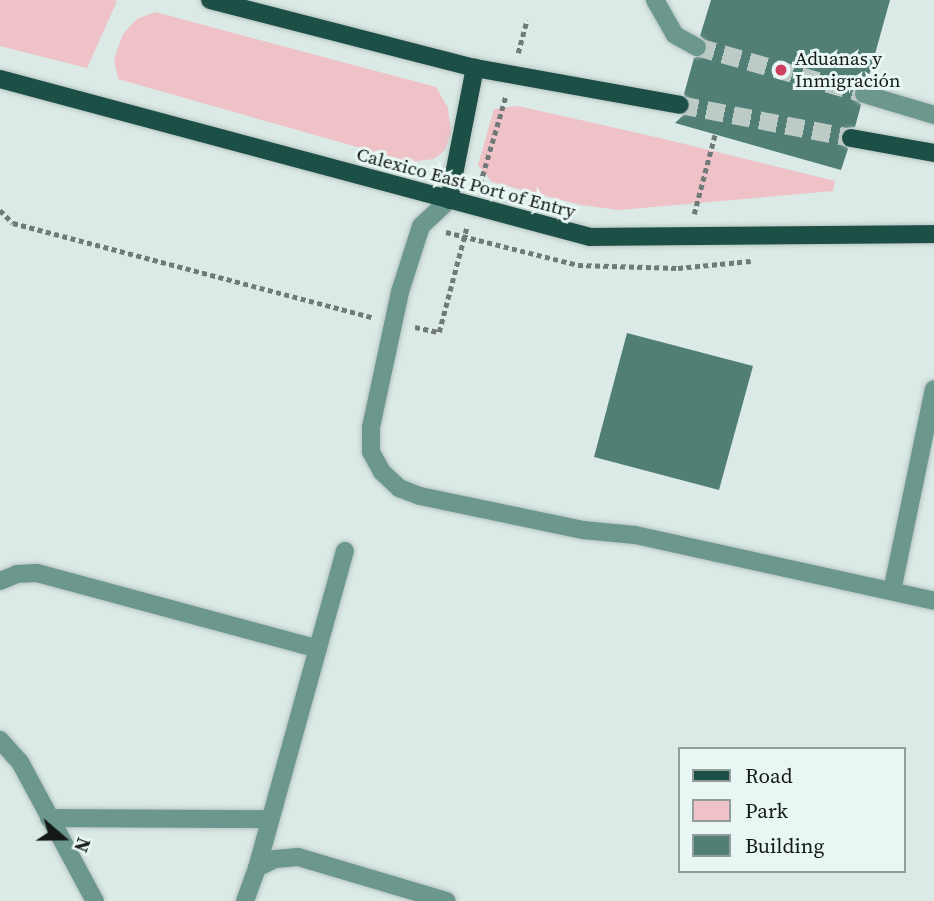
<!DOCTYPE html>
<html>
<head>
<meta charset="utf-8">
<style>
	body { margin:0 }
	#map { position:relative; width:934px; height:901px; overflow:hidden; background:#dbeae6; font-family:"Source Serif 4",serif }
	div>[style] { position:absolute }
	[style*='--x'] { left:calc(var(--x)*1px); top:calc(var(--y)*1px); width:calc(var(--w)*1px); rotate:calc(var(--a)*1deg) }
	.green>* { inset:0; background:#eec2c6 }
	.building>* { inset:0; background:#527f75 }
	.minor-tunnel>* { height:18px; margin-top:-9px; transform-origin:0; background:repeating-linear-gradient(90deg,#bdcbc7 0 18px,transparent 0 27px) }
	.major-tunnel>* { height:18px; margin-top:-9px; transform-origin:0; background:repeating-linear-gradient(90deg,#bdcbc7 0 18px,transparent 0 27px) }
	.path>* { height:4.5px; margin-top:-2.25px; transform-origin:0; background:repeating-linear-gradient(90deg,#717a78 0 5px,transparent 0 8.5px) }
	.roads { filter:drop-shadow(0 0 2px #b7c4c1) drop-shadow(0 0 2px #b7c4c1) }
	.minor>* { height:18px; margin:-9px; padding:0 9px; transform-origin:9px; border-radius:9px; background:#6b978e }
	.major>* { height:18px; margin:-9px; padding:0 9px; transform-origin:9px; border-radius:9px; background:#1c4f46 }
	.dots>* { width:19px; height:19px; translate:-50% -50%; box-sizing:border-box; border:4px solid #e8f7f4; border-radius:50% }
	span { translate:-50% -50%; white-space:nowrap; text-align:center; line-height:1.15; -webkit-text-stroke:6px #e8f7f4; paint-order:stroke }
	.poi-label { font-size:19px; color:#141918 }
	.left { translate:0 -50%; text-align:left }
	.street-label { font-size:19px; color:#141918 }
	.legend { position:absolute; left:678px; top:747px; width:228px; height:126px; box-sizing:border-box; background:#e8f7f4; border:2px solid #939e9c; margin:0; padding:9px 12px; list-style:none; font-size:21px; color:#141918 }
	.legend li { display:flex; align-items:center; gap:14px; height:35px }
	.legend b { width:35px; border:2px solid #939e9c }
	.north { position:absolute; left:28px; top:803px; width:70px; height:70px; -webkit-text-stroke:5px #e8f7f4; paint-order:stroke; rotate:110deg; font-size:19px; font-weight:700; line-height:28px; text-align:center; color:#141918 }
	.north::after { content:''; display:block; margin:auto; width:24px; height:32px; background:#141918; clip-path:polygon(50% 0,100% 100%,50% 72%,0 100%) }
</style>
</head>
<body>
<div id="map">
	<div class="green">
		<i style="clip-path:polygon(0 0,113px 0,117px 1px,87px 68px,0 46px)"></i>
		<i style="clip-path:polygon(155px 12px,436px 87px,448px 108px,451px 133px,445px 150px,434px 159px,410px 162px,118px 79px,114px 59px,123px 34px,137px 19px)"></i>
		<i style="clip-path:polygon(518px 106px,660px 138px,835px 181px,833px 191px,619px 210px,581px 205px,492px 182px,478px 165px,494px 109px)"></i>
	</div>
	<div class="building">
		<i style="clip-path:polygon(711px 0,890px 0,867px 83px,853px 91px,861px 105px,855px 127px,847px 128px,840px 135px,848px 149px,841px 170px,675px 123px,691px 108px,684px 94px,694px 58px,707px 52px,707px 42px,700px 36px)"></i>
		<i style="clip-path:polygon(627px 333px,753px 366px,719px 490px,594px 457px)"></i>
	</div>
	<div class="minor-tunnel">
		<i style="--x:697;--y:47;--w:173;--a:15.7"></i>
	</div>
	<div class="major-tunnel">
		<i style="--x:680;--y:105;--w:174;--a:10.9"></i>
	</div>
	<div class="path">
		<i style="--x:518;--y:53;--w:34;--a:-75"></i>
		<i style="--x:480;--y:184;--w:93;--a:-73.7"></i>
		<i style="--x:0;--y:210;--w:18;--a:45"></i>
		<i style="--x:13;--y:223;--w:371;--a:14.7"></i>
		<i style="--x:694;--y:214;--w:83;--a:-75.3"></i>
		<i style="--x:446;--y:232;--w:136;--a:14"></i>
		<i style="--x:578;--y:265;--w:100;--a:1.7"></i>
		<i style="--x:678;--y:268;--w:73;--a:-5.5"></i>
		<i style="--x:415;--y:327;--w:25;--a:12"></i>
		<i style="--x:439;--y:332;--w:110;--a:-75.2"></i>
	</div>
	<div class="roads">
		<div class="minor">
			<i style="--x:655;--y:0;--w:40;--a:60.3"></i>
			<i style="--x:675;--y:35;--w:25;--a:29"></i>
			<i style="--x:864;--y:94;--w:73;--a:16.7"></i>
			<i style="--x:449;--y:200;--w:38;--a:137"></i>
			<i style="--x:421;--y:226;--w:69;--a:107.7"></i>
			<i style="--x:400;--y:292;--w:138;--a:102.1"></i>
			<i style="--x:371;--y:427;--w:25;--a:90"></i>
			<i style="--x:371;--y:452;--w:23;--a:61"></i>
			<i style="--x:382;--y:472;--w:23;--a:43"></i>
			<i style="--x:399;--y:488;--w:22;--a:21"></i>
			<i style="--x:420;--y:496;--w:167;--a:11.8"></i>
			<i style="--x:583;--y:530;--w:52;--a:5.5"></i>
			<i style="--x:635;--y:535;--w:306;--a:12.4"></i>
			<i style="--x:0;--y:581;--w:18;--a:-22"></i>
			<i style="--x:17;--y:574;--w:20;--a:-3"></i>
			<i style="--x:37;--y:573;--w:291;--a:15.1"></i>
			<i style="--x:892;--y:591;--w:206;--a:-78.3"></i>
			<i style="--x:0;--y:740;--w:30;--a:48"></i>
			<i style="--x:20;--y:762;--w:158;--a:61.7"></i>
			<i style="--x:49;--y:818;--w:221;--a:0.3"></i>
			<i style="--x:257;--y:868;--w:329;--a:-74.5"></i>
			<i style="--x:245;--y:901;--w:35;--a:-70"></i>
			<i style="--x:257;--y:868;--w:20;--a:-27"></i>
			<i style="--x:275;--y:859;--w:23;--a:-5"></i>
			<i style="--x:298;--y:857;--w:155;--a:16.5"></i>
		</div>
		<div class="major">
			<i style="--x:210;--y:0;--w:274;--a:14.4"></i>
			<i style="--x:475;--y:68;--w:208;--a:10.2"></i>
			<i style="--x:0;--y:79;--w:611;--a:14.99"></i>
			<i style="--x:590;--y:237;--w:344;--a:-0.5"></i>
			<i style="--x:851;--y:138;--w:84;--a:10.2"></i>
			<i style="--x:449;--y:200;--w:135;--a:-78.9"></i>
		</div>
	</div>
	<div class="dots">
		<i style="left:781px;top:70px;background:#cf3f5f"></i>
	</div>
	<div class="poi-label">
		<span class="left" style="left:795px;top:70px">Aduanas y<br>Inmigración</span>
	</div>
	<div class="street-label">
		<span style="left:466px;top:183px;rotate:15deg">Calexico East Port of Entry</span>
	</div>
	<ul class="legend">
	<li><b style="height:9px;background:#1c4f46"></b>Road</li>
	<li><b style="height:19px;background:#eec2c6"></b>Park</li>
	<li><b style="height:19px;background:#527f75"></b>Building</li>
	</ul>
	<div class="north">N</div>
</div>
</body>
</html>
